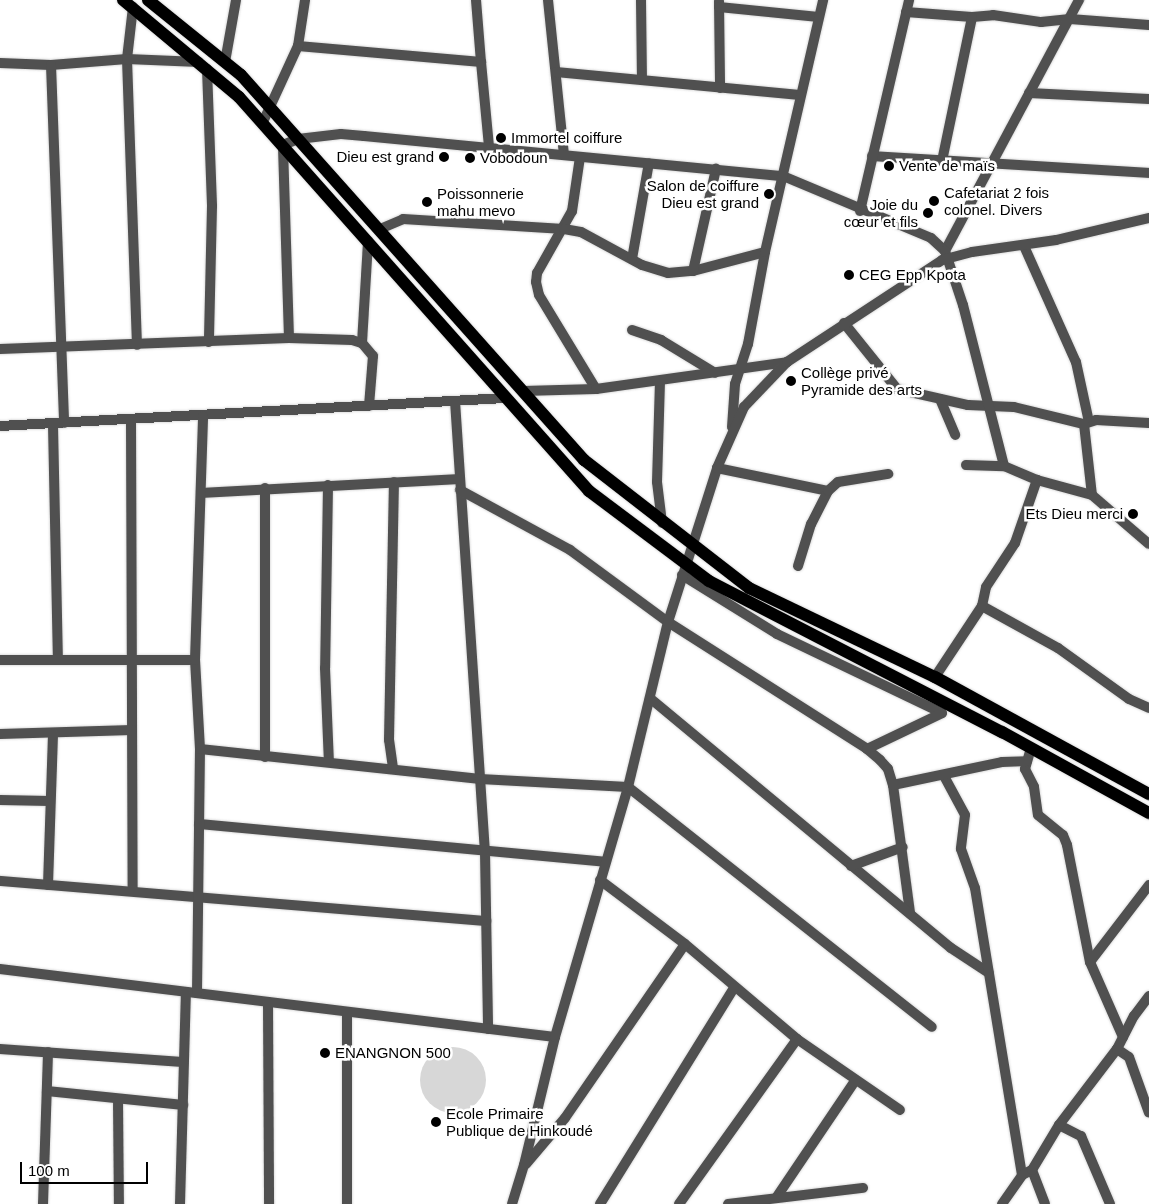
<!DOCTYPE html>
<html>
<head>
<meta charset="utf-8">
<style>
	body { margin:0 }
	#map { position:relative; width:1149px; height:1204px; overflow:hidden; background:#fff; font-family:Arial,sans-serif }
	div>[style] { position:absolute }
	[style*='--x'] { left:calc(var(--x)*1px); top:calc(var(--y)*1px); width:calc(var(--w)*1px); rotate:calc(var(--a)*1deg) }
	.green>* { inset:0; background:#d7d7d7 }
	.round { border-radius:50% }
	.roads { filter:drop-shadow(0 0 1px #dbdbdb) drop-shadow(0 0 1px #dbdbdb) }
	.minor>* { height:10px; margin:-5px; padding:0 5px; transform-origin:5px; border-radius:5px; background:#505050 }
	.major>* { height:12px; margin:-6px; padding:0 6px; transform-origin:6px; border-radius:6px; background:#000 }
	.dots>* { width:14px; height:14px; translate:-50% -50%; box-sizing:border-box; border:2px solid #fff; border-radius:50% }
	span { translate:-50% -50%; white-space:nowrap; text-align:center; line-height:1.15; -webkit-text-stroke:5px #fff; paint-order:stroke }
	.poi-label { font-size:15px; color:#000 }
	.left { translate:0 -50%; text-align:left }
	.right { translate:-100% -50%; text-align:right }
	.scale { position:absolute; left:20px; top:1162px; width:128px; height:22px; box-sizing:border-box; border:2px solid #000; border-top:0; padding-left:6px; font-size:15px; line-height:18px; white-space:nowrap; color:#000; -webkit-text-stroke:4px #fff; paint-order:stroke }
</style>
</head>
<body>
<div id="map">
	<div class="green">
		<i class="round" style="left:420px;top:1047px;width:66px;height:66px"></i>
	</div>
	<div class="roads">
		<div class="minor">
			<i style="--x:476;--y:0;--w:62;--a:85.4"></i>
			<i style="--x:548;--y:0;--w:155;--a:84.1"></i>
			<i style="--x:641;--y:0;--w:80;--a:89.3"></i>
			<i style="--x:719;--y:1;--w:87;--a:89.3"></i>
			<i style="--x:133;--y:7;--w:52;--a:96.6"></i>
			<i style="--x:127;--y:59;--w:286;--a:88"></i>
			<i style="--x:719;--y:7;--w:100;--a:5.7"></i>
			<i style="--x:906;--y:12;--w:66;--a:4.3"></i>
			<i style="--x:972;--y:17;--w:21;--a:-5"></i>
			<i style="--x:993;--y:15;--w:49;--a:8.3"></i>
			<i style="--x:1041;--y:22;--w:29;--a:-6"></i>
			<i style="--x:1070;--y:19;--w:79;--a:4.3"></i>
			<i style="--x:298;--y:46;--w:184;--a:5"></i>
			<i style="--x:481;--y:62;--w:85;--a:84.6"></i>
			<i style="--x:225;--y:62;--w:63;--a:-79.9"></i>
			<i style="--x:0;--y:63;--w:51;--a:2.2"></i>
			<i style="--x:51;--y:65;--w:76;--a:-4.5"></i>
			<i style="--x:127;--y:59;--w:72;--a:2.4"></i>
			<i style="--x:51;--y:65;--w:358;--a:87.9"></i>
			<i style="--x:207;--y:69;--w:137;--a:87.9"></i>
			<i style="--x:212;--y:206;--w:136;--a:91.3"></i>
			<i style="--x:556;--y:72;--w:245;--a:5.4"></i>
			<i style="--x:1029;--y:93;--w:120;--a:2.9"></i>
			<i style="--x:263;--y:122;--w:84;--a:-65.3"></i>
			<i style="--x:298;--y:46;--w:47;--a:-81.3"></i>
			<i style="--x:872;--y:156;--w:278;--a:3.5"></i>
			<i style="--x:580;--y:157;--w:55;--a:98.4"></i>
			<i style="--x:572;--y:211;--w:71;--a:119.4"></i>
			<i style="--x:537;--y:273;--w:9;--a:96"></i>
			<i style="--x:536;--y:282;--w:13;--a:77"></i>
			<i style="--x:539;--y:295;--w:110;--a:58.8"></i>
			<i style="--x:942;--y:161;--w:147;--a:-78.2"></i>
			<i style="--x:860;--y:211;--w:217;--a:-76.9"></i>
			<i style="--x:380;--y:229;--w:25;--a:-23"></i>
			<i style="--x:403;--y:219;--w:161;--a:3.6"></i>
			<i style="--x:564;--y:229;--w:17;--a:10"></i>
			<i style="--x:581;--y:232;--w:69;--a:28.4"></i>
			<i style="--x:642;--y:265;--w:27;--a:17"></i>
			<i style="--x:668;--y:273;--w:25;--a:-5"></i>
			<i style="--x:693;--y:271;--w:74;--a:-14.8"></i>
			<i style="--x:1024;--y:246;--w:127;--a:65.9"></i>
			<i style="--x:1076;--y:362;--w:61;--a:77.8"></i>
			<i style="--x:945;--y:251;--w:285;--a:-61.9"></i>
			<i style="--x:632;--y:259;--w:97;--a:-80"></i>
			<i style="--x:693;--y:271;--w:105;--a:-77.3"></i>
			<i style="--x:844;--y:323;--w:85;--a:51.2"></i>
			<i style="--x:897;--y:389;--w:73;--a:12.7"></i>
			<i style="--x:968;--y:405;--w:46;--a:2.5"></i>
			<i style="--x:1014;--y:407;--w:72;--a:13.7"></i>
			<i style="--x:1084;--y:424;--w:13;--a:-18"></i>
			<i style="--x:1096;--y:420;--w:53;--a:3.2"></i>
			<i style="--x:632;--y:330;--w:31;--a:19"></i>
			<i style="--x:661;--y:340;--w:63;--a:31.4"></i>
			<i style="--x:289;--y:338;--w:193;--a:-91.8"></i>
			<i style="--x:283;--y:145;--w:16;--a:-22"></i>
			<i style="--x:298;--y:139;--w:43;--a:-6.6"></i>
			<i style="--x:341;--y:134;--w:23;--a:5"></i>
			<i style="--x:364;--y:136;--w:421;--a:5.5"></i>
			<i style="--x:783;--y:176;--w:160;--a:22.7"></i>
			<i style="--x:931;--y:238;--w:19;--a:43"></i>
			<i style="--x:945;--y:251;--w:57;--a:71.6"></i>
			<i style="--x:963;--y:305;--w:166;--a:75.7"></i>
			<i style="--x:362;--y:343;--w:102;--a:-86.6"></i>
			<i style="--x:0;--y:349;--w:289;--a:-2.2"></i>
			<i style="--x:289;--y:338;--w:63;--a:1.8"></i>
			<i style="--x:352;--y:340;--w:10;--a:17"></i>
			<i style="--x:362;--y:343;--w:17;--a:50"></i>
			<i style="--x:373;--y:356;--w:50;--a:94.6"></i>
			<i style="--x:660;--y:381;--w:101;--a:91.7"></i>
			<i style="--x:657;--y:482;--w:41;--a:83"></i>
			<i style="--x:523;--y:391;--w:73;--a:-1.6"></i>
			<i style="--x:596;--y:389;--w:193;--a:-8"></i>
			<i style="--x:940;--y:399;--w:39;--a:67"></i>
			<i style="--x:455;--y:401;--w:452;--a:86.2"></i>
			<i style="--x:485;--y:852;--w:177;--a:89"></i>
			<i style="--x:131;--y:420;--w:471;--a:89.8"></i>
			<i style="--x:1084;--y:424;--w:71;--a:83.6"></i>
			<i style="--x:53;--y:425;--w:235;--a:88.8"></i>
			<i style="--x:0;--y:426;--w:506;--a:-3.17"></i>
			<i style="--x:732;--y:427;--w:43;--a:-86"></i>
			<i style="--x:735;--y:384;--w:42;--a:-72"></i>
			<i style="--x:748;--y:344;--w:94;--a:-79.5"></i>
			<i style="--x:765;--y:252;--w:259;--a:-77"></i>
			<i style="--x:966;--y:465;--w:38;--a:2"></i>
			<i style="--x:1004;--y:466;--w:36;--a:23"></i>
			<i style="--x:1037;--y:480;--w:57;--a:15.3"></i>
			<i style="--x:1092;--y:495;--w:75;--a:40.7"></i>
			<i style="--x:717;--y:468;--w:113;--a:11.7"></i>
			<i style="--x:828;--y:491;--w:37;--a:117"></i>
			<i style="--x:811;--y:524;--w:44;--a:107.2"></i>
			<i style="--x:328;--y:485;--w:183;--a:90.9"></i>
			<i style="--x:325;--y:668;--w:94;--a:87.6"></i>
			<i style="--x:460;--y:490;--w:125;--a:28.6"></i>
			<i style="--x:570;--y:550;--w:122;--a:36.3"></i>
			<i style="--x:668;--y:622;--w:236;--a:32.5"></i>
			<i style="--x:867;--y:749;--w:17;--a:40"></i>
			<i style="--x:880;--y:760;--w:12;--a:48"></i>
			<i style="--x:888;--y:769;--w:17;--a:73"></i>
			<i style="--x:893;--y:785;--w:129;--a:82.4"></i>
			<i style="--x:828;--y:491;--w:13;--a:-42"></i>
			<i style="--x:838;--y:482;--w:51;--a:-9.1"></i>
			<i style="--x:201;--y:493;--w:259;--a:-3.1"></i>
			<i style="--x:682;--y:575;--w:112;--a:31.8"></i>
			<i style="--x:777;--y:634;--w:183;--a:25.6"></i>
			<i style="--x:982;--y:606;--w:87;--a:28.9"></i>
			<i style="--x:1058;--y:648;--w:87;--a:35.7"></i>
			<i style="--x:1129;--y:699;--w:22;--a:24"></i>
			<i style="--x:0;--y:660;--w:195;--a:0"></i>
			<i style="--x:935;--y:677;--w:85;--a:-56.5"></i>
			<i style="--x:982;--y:606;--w:19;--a:-78"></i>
			<i style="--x:986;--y:587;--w:53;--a:-56.6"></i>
			<i style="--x:1015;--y:543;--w:67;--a:-70.8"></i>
			<i style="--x:651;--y:699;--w:390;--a:39.7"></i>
			<i style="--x:951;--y:948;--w:45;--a:33.3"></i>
			<i style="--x:0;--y:734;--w:132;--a:-1.7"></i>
			<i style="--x:1031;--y:748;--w:22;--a:106"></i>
			<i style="--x:1025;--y:769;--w:20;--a:63"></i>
			<i style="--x:1034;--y:787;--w:28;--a:82"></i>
			<i style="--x:1038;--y:815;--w:32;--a:39"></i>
			<i style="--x:1063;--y:835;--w:11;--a:68"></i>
			<i style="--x:1067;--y:845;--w:119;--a:78.9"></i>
			<i style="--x:1090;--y:962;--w:82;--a:66.3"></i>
			<i style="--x:200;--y:749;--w:282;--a:6.1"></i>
			<i style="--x:480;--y:779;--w:148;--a:3.1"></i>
			<i style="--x:628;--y:787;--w:387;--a:38.3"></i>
			<i style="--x:867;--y:749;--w:83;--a:-25.6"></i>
			<i style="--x:265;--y:757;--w:269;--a:-90"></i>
			<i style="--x:393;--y:768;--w:28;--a:-98"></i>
			<i style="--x:389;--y:740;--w:258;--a:-88.9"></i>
			<i style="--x:944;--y:776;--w:44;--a:61.7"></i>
			<i style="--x:965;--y:815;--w:34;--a:97"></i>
			<i style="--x:961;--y:849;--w:41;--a:70.3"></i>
			<i style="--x:975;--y:888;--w:291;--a:80.7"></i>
			<i style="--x:893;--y:785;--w:111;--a:-11.9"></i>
			<i style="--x:1002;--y:762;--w:25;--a:-2"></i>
			<i style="--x:0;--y:800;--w:50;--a:1.1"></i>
			<i style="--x:199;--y:824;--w:408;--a:5.3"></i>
			<i style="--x:851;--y:866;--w:55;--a:-20.1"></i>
			<i style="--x:600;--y:880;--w:106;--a:37"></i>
			<i style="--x:685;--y:944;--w:147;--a:40.3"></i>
			<i style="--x:797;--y:1039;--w:125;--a:34.6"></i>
			<i style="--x:0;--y:881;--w:488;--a:4.7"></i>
			<i style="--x:48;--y:885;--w:151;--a:-88.1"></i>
			<i style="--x:1090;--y:962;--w:97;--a:-52.5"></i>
			<i style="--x:0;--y:969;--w:559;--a:6.99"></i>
			<i style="--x:197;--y:993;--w:244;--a:-89.3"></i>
			<i style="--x:200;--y:749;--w:89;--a:-93.2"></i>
			<i style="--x:195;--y:660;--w:244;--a:-88.1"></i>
			<i style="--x:268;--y:1002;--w:202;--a:89.7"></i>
			<i style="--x:0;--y:1049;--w:183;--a:4.1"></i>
			<i style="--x:1117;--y:1049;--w:14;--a:34"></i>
			<i style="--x:1129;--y:1057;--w:59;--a:70.3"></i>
			<i style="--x:47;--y:1091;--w:137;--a:5.9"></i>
			<i style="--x:118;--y:1099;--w:105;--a:89.5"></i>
			<i style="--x:1059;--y:1125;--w:25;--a:27"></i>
			<i style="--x:1081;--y:1136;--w:74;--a:66.9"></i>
			<i style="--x:526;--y:1164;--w:60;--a:-49.7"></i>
			<i style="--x:565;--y:1118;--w:211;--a:-55.4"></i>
			<i style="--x:1032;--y:1170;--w:36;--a:69"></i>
			<i style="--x:776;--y:1198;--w:141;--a:-56"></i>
			<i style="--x:43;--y:1204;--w:152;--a:-88.1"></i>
			<i style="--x:180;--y:1204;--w:212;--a:-88.4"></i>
			<i style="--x:347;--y:1204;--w:192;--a:-90"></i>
			<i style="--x:512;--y:1204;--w:41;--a:-72.9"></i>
			<i style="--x:524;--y:1165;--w:132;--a:-76.4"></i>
			<i style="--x:555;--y:1037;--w:260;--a:-73.7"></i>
			<i style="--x:628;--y:787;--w:170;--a:-76.4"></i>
			<i style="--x:668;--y:622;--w:162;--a:-72.3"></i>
			<i style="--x:717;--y:468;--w:67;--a:-66.1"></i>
			<i style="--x:744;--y:407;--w:62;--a:-46.3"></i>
			<i style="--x:787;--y:362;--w:186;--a:-33.3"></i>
			<i style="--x:942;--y:260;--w:31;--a:-15"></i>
			<i style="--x:972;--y:252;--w:85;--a:-8.1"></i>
			<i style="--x:1056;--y:240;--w:96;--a:-13.3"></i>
			<i style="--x:600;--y:1204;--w:254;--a:-58.2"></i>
			<i style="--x:679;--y:1204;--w:203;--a:-54.4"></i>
			<i style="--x:728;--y:1204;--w:136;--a:-6.8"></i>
			<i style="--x:1002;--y:1204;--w:35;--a:-55"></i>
			<i style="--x:1022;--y:1175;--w:11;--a:-27"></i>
			<i style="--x:1032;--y:1170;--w:52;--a:-59"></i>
			<i style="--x:1059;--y:1125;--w:96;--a:-52.7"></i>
			<i style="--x:1117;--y:1049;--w:37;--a:-63"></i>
			<i style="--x:1134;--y:1016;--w:25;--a:-53"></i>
		</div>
		<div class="major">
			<i style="--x:123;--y:0;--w:151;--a:39.9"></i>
			<i style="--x:239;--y:97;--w:527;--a:48.38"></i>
			<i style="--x:589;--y:491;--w:150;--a:36.9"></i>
			<i style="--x:709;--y:581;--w:330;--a:27.3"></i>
			<i style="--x:1002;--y:732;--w:168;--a:28.9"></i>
			<i style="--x:148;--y:0;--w:119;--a:38.9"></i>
			<i style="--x:241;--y:75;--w:516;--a:48.3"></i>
			<i style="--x:584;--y:460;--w:209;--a:37.8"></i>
			<i style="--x:749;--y:588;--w:206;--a:25.6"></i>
			<i style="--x:935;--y:677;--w:244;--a:28.7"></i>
		</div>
	</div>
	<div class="dots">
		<i style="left:501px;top:138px;background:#000"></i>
		<i style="left:444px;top:157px;background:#000"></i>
		<i style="left:470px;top:158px;background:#000"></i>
		<i style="left:889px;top:166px;background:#000"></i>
		<i style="left:769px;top:194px;background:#000"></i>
		<i style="left:934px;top:201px;background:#000"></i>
		<i style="left:427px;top:202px;background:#000"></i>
		<i style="left:928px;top:213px;background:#000"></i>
		<i style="left:849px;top:275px;background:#000"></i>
		<i style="left:791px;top:381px;background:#000"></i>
		<i style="left:1133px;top:514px;background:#000"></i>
		<i style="left:325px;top:1053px;background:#000"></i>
		<i style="left:436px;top:1122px;background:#000"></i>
	</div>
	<div class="poi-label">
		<span class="left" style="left:511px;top:138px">Immortel coiffure</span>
		<span class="right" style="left:434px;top:157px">Dieu est grand</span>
		<span class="left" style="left:480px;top:158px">Vobodoun</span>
		<span class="left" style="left:899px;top:166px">Vente de maïs</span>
		<span class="right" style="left:759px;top:194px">Salon de coiffure<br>Dieu est grand</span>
		<span class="left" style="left:944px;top:201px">Cafetariat 2 fois<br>colonel. Divers</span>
		<span class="left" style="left:437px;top:202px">Poissonnerie<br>mahu mevo</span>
		<span class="right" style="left:918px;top:213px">Joie du<br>cœur et fils</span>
		<span class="left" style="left:859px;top:275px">CEG Epp Kpota</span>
		<span class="left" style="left:801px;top:381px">Collège privé<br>Pyramide des arts</span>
		<span class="right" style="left:1123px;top:514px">Ets Dieu merci</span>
		<span class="left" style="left:335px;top:1053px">ENANGNON 500</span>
		<span class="left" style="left:446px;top:1122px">Ecole Primaire<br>Publique de Hinkoudé</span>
	</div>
	<div class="scale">100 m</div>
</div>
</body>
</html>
